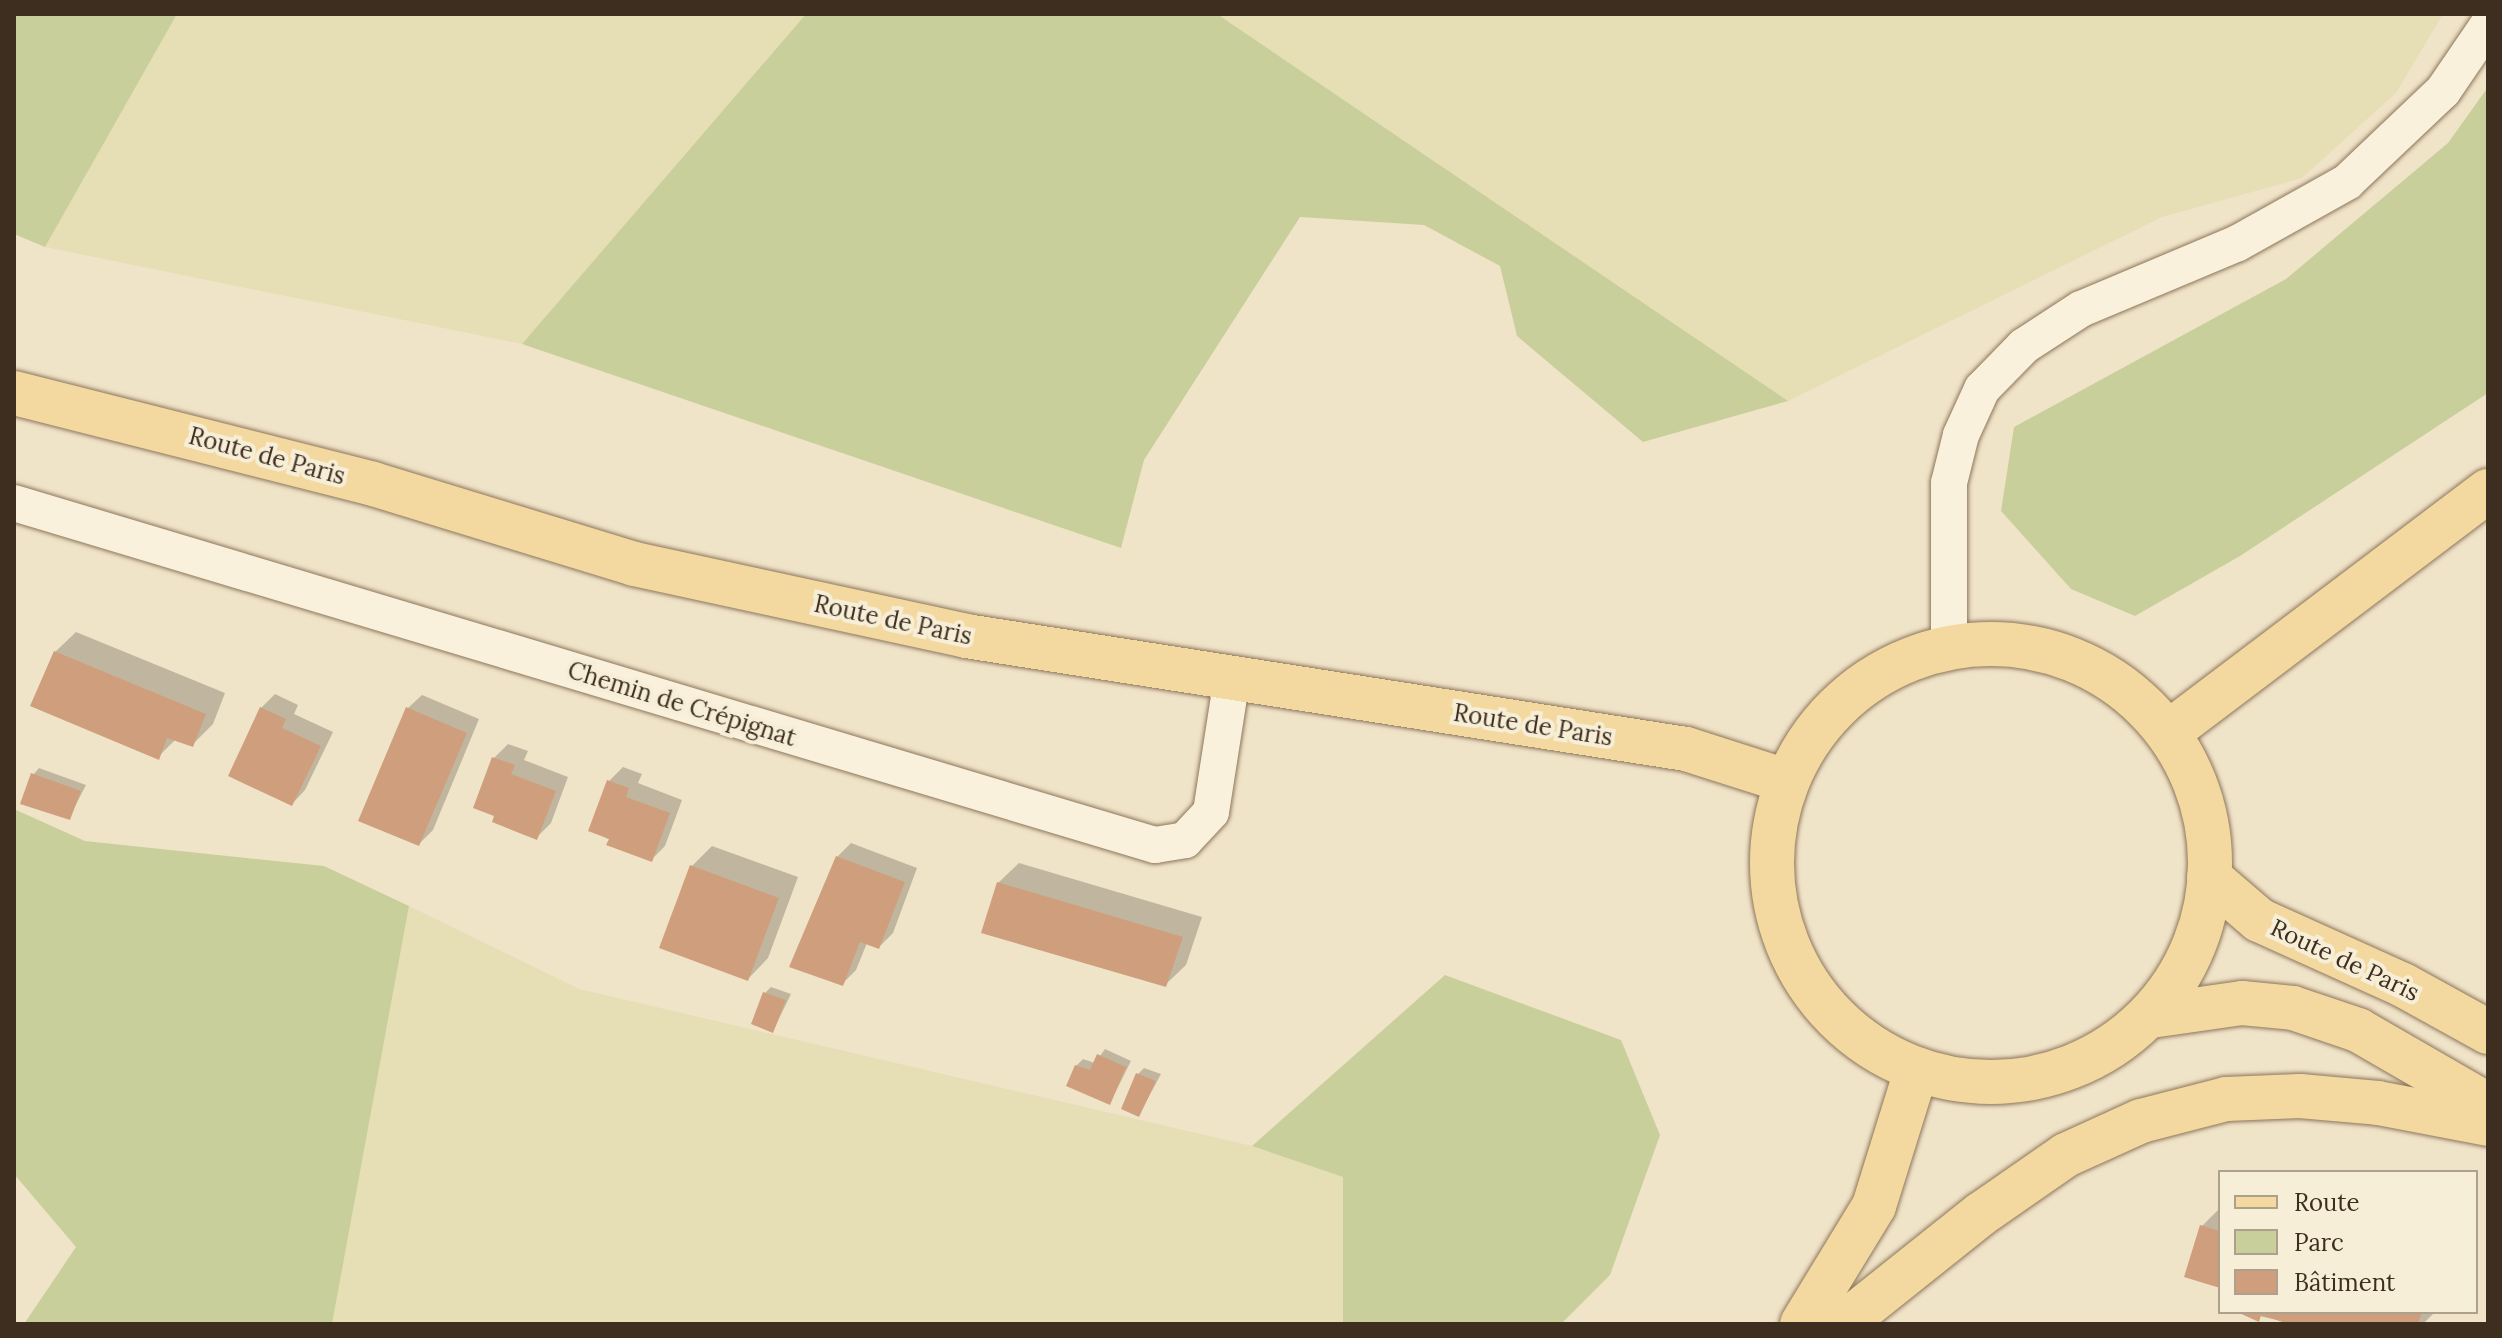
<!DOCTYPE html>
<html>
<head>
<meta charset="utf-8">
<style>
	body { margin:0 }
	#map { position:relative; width:2502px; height:1338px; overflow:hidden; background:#f0e4c8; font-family:Lora,serif }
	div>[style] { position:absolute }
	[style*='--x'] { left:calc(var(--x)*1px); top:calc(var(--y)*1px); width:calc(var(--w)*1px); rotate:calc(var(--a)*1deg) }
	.farmland>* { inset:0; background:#e6deb5 }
	.green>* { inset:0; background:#c9cf9b }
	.shadow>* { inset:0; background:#0003 }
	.building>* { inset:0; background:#cf9f7d }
	.roads { filter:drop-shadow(0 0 2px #8d765c) drop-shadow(0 0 2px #8d765c) }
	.minor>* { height:36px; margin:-18px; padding:0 18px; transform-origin:18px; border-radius:18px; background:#faf1dc }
	.primary>* { height:44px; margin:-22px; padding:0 22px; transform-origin:22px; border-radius:22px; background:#f3d9a0 }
	.primary>.ring { margin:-22px; padding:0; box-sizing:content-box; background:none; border:44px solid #f3d9a0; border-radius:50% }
	span { translate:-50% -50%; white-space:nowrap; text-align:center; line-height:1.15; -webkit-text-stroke:8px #f7eed8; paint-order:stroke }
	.street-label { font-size:24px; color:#3d2e20 }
	.frame { position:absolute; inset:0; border:16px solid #3d2e20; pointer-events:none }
	.legend { position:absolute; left:2218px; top:1170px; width:260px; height:144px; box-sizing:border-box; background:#f7eed8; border:2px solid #ada18e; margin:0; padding:10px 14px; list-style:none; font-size:24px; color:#3d2e20 }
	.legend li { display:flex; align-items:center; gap:16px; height:40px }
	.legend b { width:40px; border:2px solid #ada18e }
</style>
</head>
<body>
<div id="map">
	<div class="farmland">
		<i style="clip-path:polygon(177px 14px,806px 14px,522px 344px,45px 247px)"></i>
		<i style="clip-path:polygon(1217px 14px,2443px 14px,2396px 93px,2302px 178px,2162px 217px,1788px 401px)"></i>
		<i style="clip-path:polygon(409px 906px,579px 989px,1252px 1146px,1343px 1177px,1343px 1324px,332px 1324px)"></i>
	</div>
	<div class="green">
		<i style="clip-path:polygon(14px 14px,177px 14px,45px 247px,14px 234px)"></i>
		<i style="clip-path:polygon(806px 14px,1217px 14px,1788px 401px,1643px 442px,1517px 336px,1500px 266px,1424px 225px,1300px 217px,1144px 460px,1121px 548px,522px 344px)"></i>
		<i style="clip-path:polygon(2488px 87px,2488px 393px,2240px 556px,2135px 616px,2071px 589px,2001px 511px,2014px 427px,2286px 279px,2448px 143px)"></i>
		<i style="clip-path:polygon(14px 809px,85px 841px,324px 866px,409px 906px,332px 1324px,24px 1324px,76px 1247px,14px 1174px)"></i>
		<i style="clip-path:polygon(1445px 975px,1621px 1040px,1660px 1135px,1610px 1275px,1561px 1324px,1343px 1324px,1343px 1177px,1252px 1146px)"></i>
	</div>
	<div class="shadow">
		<i style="clip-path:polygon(76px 632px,225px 693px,213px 724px,192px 745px,176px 739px,158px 757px,55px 652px)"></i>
		<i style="clip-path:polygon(275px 694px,298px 705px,294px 714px,333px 732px,305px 790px,292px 804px,261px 708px)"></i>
		<i style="clip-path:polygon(422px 695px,479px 719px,433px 830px,419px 844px,408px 708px)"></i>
		<i style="clip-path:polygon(508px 744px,528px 751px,524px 760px,568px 777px,551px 823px,537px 837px,494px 758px)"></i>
		<i style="clip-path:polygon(623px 767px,642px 774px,638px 783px,682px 800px,665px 846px,651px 860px,590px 830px,609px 781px)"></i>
		<i style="clip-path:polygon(39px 768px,86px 785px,69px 818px,33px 775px)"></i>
		<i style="clip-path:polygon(851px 843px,917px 868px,893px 933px,879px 947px,867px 943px,856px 970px,842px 984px,837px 857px)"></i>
		<i style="clip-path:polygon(712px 846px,798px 877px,768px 958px,748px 979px,692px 866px)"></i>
		<i style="clip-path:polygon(1019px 863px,1202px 917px,1186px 965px,1165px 985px,998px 883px)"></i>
		<i style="clip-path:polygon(771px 987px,791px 994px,773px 1031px,765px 993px)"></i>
		<i style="clip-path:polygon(1105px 1049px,1131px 1061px,1110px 1103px,1076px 1066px,1083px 1059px,1095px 1063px)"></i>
		<i style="clip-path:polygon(1144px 1068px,1161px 1074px,1139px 1115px,1138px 1074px)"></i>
		<i style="clip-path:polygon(2220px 1208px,2220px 1286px,2202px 1226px)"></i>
		<i style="clip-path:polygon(2240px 1312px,2435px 1312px,2423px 1324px,2296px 1324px)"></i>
	</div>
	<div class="building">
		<i style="clip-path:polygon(54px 651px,206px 714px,193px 747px,167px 738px,159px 760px,30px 706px)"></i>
		<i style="clip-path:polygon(260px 707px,286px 719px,282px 728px,321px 746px,292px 806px,228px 776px)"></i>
		<i style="clip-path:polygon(406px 707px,467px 733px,419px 846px,358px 821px)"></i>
		<i style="clip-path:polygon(492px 757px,515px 765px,511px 774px,556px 791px,537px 840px,492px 822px,494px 816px,473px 808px)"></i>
		<i style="clip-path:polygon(31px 773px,81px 791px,70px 820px,20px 804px)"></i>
		<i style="clip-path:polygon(607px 780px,629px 788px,626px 797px,670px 813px,652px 862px,606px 845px,609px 839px,588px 831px)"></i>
		<i style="clip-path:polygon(836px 856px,905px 882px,879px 949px,860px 942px,843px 986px,789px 967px)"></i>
		<i style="clip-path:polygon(690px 865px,779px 898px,748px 981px,659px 948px)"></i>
		<i style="clip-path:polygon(997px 882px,1183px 937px,1166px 987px,981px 933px)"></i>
		<i style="clip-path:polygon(763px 992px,786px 1000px,773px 1033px,751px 1024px)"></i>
		<i style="clip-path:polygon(1097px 1054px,1126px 1067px,1110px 1105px,1066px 1086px,1075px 1065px,1090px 1070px)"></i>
		<i style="clip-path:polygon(1136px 1073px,1156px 1081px,1139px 1117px,1121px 1109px)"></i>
		<i style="clip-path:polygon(2200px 1225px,2220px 1231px,2220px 1288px,2184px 1277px)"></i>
		<i style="clip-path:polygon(2237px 1312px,2422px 1312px,2418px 1324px,2289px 1324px,2261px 1315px,2259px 1322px)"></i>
	</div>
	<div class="roads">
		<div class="minor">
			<i style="--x:14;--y:503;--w:1191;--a:16.69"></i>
			<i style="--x:1155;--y:845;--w:30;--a:-9"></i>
			<i style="--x:1185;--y:840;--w:38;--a:-47"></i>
			<i style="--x:1211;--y:812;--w:136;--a:-81.1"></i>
			<i style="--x:1949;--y:647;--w:164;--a:-90"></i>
			<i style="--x:1949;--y:483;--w:49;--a:-76"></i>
			<i style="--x:1961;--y:435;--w:51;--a:-65.5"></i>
			<i style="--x:1982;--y:389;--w:60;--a:-45.7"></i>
			<i style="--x:2024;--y:346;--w:68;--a:-33"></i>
			<i style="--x:2081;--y:309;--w:170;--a:-22.8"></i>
			<i style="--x:2238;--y:243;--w:125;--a:-29.2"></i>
			<i style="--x:2347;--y:182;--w:132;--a:-43.5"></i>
			<i style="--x:2443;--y:91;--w:80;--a:-55.7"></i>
		</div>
		<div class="primary">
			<i style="--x:14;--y:393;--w:370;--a:14.2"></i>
			<i style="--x:373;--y:484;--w:273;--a:17"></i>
			<i style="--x:634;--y:564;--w:340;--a:12.2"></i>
			<i style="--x:966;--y:636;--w:729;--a:8.92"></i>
			<i style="--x:1686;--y:749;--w:105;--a:17.7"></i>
			<i class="ring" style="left:1772px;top:644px;width:394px;height:394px"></i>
			<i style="--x:2169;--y:732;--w:400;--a:-37.1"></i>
			<i style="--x:2209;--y:877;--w:66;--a:40.7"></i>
			<i style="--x:2259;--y:920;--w:158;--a:24.3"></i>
			<i style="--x:2403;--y:985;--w:97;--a:28.9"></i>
			<i style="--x:2151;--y:1016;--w:92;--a:-8.1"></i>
			<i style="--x:2242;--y:1003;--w:51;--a:5.6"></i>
			<i style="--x:2293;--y:1008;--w:69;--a:18.7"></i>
			<i style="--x:2358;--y:1030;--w:150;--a:30"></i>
			<i style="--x:1802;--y:1324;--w:138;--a:-58.6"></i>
			<i style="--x:1874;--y:1206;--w:141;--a:-72.7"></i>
			<i style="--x:1843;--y:1324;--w:176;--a:-38.6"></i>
			<i style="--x:1981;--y:1214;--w:103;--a:-34.8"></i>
			<i style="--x:2066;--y:1155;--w:82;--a:-24.4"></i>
			<i style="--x:2141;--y:1121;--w:88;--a:-14.5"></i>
			<i style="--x:2226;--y:1099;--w:74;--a:-2.3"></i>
			<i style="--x:2300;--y:1096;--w:78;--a:5.1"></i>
			<i style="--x:2378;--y:1103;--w:112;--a:10.8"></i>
		</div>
	</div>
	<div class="street-label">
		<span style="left:267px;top:456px;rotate:15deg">Route de Paris</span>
		<span style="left:893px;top:620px;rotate:12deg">Route de Paris</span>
		<span style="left:682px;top:704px;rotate:17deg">Chemin de Crépignat</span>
		<span style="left:1533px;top:725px;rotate:9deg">Route de Paris</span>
		<span style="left:2345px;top:960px;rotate:25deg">Route de Paris</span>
	</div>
	<div class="frame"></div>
	<ul class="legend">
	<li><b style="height:10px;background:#f3d9a0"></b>Route</li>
	<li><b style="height:22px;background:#c9cf9b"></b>Parc</li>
	<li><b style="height:22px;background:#cf9f7d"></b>Bâtiment</li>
	</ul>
</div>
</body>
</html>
